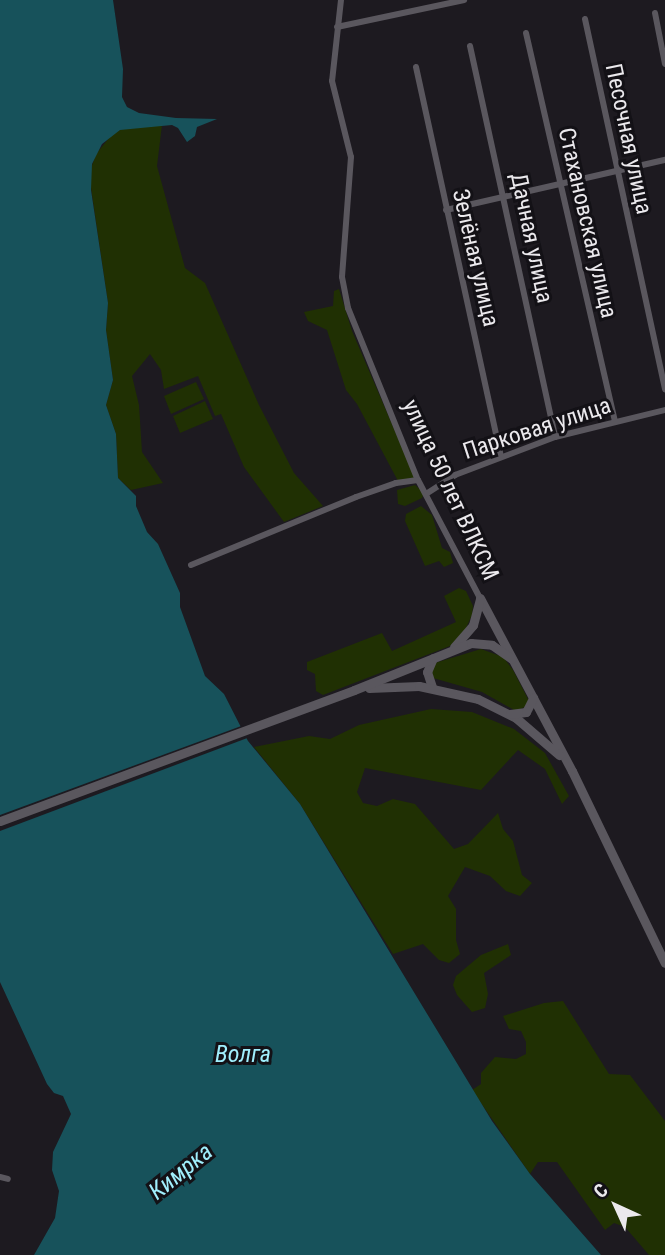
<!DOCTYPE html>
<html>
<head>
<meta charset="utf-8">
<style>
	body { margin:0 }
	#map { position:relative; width:665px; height:1255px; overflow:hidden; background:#1d1a20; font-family:"Roboto Condensed",sans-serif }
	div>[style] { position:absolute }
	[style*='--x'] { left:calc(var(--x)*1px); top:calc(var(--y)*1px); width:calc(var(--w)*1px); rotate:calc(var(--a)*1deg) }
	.green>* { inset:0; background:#203003 }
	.water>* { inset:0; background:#17525b }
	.pier>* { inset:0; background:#1d1a20 }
	.street>* { height:6px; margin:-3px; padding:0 3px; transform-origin:3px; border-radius:3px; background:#5a575e }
	.secondary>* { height:9px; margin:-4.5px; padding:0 4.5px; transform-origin:4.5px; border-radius:4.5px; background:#5a575e }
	span { translate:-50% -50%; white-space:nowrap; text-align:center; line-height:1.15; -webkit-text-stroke:6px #131116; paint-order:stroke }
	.street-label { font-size:23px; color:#ebe9ed }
	.water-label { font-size:24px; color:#a0eefc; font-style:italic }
	.north { position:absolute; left:581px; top:1171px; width:70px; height:70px; -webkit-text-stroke:5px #131116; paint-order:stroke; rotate:315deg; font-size:19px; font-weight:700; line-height:28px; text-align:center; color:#ebe9ed }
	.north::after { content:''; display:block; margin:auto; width:24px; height:32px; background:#ebe9ed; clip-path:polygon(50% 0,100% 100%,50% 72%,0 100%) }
</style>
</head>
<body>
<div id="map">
	<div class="green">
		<i style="clip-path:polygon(162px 125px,157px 166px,185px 268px,205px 283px,259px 405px,294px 473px,323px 506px,284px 522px,244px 467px,221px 414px,215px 416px,198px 376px,164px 389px,161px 370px,150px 354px,132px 376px,139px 405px,142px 452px,163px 483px,131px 490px,118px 478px,116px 434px,106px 405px,113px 380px,106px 330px,108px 303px,89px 174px,96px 154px,114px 132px,129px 127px)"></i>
		<i style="clip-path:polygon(339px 289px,352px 331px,415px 478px,398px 481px,357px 404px,346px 390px,327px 330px,308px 321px,304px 312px,333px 306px,334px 291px)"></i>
		<i style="clip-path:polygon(196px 382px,204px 399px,171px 414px,164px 396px)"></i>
		<i style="clip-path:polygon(205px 401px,213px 419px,180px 433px,173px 416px)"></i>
		<i style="clip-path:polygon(415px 485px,424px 493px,422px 498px,405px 506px,398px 504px,397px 490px)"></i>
		<i style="clip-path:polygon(421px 506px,432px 515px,442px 548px,450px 552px,453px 563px,444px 567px,439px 561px,425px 566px,405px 521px,406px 514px)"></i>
		<i style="clip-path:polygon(459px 588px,466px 591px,473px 606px,472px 615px,465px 630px,450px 646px,323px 695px,316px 691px,315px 674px,307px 670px,307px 662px,382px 633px,392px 651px,456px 622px,444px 596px)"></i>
		<i style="clip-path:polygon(481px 649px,503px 657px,513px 670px,529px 701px,527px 706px,516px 711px,482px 692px,433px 678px,431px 673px,435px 663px)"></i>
		<i style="clip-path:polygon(431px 709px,472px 712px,514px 729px,545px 753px,569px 796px,562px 804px,545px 769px,518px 750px,481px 790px,365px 768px,357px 792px,363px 803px,377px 806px,393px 799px,415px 804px,454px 849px,468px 844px,498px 813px,503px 829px,513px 841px,522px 875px,532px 883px,520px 896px,506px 891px,490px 876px,465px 867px,448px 896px,456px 909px,456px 940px,460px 954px,449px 963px,439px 960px,423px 944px,393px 954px,300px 804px,254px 747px,309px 736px,330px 739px,359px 725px)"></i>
		<i style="clip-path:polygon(508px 944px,511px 955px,484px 973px,488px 994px,485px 1008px,472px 1012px,457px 995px,453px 985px,456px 976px,481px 955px)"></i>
		<i style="clip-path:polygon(563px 1001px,609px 1074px,630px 1075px,665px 1121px,665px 1255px,649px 1255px,625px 1227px,614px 1223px,605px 1230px,557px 1162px,538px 1162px,530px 1174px,472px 1090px,481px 1084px,481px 1073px,495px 1057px,516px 1059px,526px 1054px,526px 1042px,521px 1031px,509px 1029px,503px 1016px,544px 1003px)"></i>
	</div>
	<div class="water">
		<i style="clip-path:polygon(0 0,113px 0,123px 69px,122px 97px,127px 107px,139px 113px,176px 118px,217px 119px,197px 127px,195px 136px,187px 142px,178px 128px,172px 125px,120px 130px,102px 144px,92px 164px,91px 190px,108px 303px,106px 330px,113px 380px,106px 405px,116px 434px,118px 478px,136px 496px,136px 506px,147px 532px,158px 544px,180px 593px,180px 607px,205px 676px,224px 694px,248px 741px,300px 804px,492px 1121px,530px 1174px,601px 1255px,34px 1255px,55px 1218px,59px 1191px,52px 1170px,53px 1152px,71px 1114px,63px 1096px,54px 1093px,47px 1084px,0 982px)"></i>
	</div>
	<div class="pier">
		<i style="clip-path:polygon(244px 725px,250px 737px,0 831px,0 815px)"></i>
	</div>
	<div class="street">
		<i style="--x:341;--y:0;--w:81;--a:96.3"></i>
		<i style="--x:332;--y:81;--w:78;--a:76"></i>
		<i style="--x:351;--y:157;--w:120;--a:94.3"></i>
		<i style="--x:342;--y:277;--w:32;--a:79"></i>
		<i style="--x:348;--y:308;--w:186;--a:67.9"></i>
		<i style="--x:418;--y:480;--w:133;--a:62.3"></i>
		<i style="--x:655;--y:13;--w:52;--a:78.9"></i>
		<i style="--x:585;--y:19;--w:379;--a:77.8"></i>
		<i style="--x:337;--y:27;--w:130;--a:-12"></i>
		<i style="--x:526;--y:33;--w:398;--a:77.1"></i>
		<i style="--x:470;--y:46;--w:400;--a:77.7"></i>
		<i style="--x:416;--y:67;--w:398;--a:77.7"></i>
		<i style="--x:446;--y:210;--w:225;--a:-12.9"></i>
		<i style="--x:426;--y:494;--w:35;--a:-33"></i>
		<i style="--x:455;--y:475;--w:107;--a:-20.8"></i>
		<i style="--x:555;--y:437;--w:113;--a:-13.8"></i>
		<i style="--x:191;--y:565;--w:178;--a:-22.4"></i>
		<i style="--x:356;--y:497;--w:42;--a:-19.3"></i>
		<i style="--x:396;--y:483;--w:22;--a:-8"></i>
		<i style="--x:0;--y:1177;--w:8;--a:14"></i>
	</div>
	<div class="secondary">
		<i style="--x:480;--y:598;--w:196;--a:62"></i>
		<i style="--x:572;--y:771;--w:213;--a:64.2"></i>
		<i style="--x:454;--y:647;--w:29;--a:-49"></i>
		<i style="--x:473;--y:625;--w:27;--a:-75"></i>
		<i style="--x:432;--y:687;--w:16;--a:-108"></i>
		<i style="--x:427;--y:672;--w:15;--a:-67"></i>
		<i style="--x:369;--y:688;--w:50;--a:-2.3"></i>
		<i style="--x:419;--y:686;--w:60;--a:12.4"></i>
		<i style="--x:478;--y:699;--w:42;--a:26.6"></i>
		<i style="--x:516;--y:718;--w:57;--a:40.7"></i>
		<i style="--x:510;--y:714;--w:16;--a:-7"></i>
		<i style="--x:526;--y:712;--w:16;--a:-63"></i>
		<i style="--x:0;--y:821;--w:377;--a:-20.3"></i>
		<i style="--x:354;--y:690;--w:126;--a:-21.9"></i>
		<i style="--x:471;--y:643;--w:21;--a:5"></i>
		<i style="--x:492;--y:645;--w:24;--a:35"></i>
	</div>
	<div class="street-label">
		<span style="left:628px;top:139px;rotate:78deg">Песочная улица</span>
		<span style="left:587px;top:223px;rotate:77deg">Стахановская улица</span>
		<span style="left:531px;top:238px;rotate:78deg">Дачная улица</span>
		<span style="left:475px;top:258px;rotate:77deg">Зелёная улица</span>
		<span style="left:537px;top:429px;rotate:-18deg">Парковая улица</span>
		<span style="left:450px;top:490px;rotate:65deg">улица 50 лет ВЛКСМ</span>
	</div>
	<div class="water-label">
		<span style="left:243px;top:1055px">Волга</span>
		<span style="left:181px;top:1172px;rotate:-39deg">Кимрка</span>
	</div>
	<div class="north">С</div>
</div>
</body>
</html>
